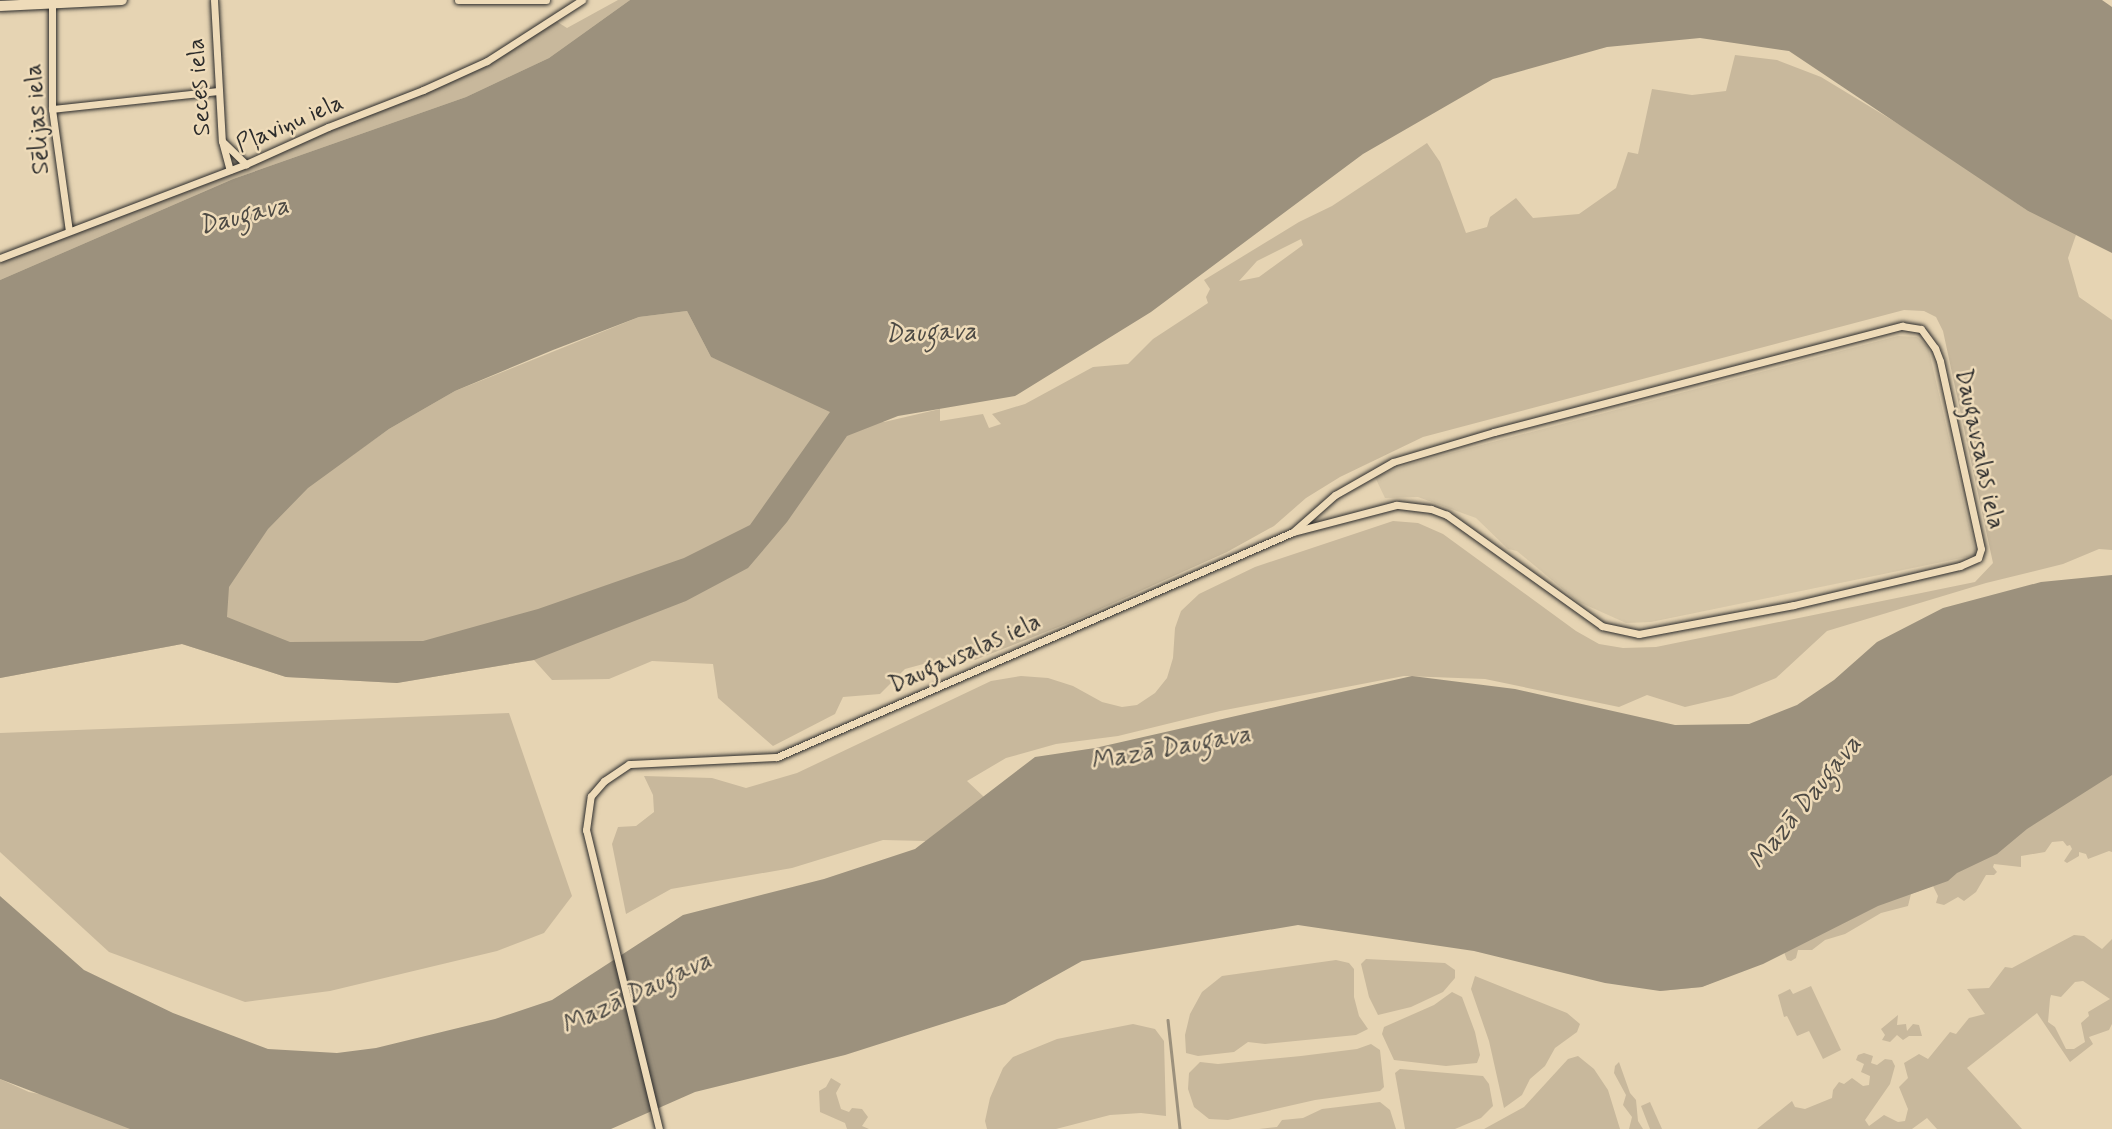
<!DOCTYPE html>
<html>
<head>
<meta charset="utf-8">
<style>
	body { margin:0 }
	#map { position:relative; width:2112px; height:1129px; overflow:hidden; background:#e6d4b3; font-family:Mynerve,sans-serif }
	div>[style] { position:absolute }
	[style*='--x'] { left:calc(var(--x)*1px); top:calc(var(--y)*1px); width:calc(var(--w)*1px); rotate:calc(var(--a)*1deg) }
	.built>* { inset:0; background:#d6c6a8 }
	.green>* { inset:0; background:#c8b89c }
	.water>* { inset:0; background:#9c917d }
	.stream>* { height:2.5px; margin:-1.25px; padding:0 1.25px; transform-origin:1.25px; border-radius:1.25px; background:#9c917d }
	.roads { filter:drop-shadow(0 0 2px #2b2b2b) drop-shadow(0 0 2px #2b2b2b) }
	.minor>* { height:7px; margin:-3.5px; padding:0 3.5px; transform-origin:3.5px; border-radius:3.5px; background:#eedbb9 }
	.tertiary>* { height:10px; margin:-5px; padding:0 5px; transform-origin:5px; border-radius:5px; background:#eedbb9 }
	span { translate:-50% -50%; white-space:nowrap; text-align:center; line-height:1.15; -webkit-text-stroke:5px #eedbb9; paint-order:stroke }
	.street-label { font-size:24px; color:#2b2b2b }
	.water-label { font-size:26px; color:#4d4a44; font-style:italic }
</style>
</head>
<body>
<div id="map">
	<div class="built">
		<i style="clip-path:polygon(1898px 336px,1917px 337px,1928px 347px,1976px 555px,1651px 622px,1626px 623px,1577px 601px,1517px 551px,1508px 549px,1476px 518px,1418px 497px,1385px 498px,1375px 477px,1409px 464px)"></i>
	</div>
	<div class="green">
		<i style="clip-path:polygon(618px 0,630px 0,549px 58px,466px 97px,233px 179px,0 280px,0 262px,424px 93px,489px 64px,556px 21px,567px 28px)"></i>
		<i style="clip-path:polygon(evenodd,1735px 55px,1777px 60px,1821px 77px,1920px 137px,2028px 211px,2076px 235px,2068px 258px,2079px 297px,2112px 320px,2112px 550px,2099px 549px,2063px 564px,1986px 583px,1827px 631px,1776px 678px,1732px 696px,1685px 707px,1647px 695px,1619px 707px,1485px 679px,1404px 676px,1220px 711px,1118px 736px,1056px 744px,1006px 758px,967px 781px,984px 797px,926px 841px,883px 840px,792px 868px,671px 889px,626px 914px,612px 844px,618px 827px,636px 826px,654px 812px,653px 795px,644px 776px,712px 778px,746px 788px,797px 773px,991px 681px,1021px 676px,1048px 678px,1073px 686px,1102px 702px,1122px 707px,1137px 705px,1155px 693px,1167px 678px,1173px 658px,1175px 628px,1181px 611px,1199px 594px,1255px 567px,1393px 521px,1418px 523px,1443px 534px,1576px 631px,1599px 644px,1623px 648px,1656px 647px,1975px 582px,1993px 563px,1943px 331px,1936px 317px,1924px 311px,1904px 310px,1423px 437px,1340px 477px,1306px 498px,1274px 526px,1227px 552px,1076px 620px,975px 660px,960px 654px,905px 669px,880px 694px,843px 697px,835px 714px,773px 746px,718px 698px,713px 664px,652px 661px,609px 679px,552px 680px,534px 660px,397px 683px,286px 677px,182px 644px,0 678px,0 515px,347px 459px,389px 429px,455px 391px,639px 317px,687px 311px,711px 357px,884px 422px,940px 409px,940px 421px,983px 414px,989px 428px,1001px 424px,992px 414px,1025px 404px,1093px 367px,1128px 364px,1153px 339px,1208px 303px,1206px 297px,1210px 289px,1204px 280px,1299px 222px,1332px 206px,1427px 143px,1440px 162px,1466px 233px,1487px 227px,1490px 217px,1516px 198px,1533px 218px,1579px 214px,1616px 188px,1628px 152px,1638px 154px,1652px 89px,1692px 95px,1726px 91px,1735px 55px,1301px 239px,1303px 245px,1259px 277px,1239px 281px,1257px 261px,1301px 239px)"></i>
		<i style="clip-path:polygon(2112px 697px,2112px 852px,2109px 851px,2088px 859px,2086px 854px,2079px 852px,2079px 856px,2067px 863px,2064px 861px,2072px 849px,2070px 845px,2067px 846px,2063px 841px,2052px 842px,2045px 852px,2021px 856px,2021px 867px,1994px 864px,1993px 867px,1997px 872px,1994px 875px,1986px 875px,1976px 892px,1964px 901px,1958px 897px,1944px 905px,1936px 903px,1938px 896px,1933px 886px,1911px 894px,1908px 906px,1881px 913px,1845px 934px,1825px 940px,1812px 950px,1798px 950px,1796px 958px,1791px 961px,1787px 960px,1784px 952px,1702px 987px,1660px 991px)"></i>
		<i style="clip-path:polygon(509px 713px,572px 896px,544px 933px,497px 951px,330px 991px,245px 1002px,109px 952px,0 852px,0 733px)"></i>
		<i style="clip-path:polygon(evenodd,2074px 935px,2084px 936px,2102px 949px,2112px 939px,2112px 1024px,2109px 1030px,2089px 1037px,2093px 1044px,2070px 1062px,2037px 1013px,1967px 1068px,2022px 1129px,1937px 1129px,1927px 1118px,1912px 1129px,1757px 1129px,1792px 1101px,1795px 1107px,1805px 1109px,1832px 1098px,1833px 1090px,1839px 1082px,1844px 1084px,1852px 1078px,1863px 1086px,1869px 1085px,1870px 1076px,1861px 1072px,1864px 1064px,1856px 1060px,1858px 1055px,1864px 1053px,1873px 1056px,1871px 1063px,1877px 1065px,1885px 1059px,1892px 1060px,1895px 1066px,1890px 1084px,1865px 1120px,1869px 1126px,1884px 1115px,1898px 1122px,1905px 1121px,1908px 1109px,1899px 1087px,1908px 1078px,1904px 1063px,1919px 1054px,1928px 1059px,1950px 1032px,1956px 1034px,1969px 1018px,1985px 1014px,1967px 989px,1989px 988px,2005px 967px,2012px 968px,2074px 935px,2083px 981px,2110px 999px,2088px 1012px,2089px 1016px,2081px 1023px,2085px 1042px,2074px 1049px,2066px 1049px,2055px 1027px,2048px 1022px,2050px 999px,2051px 995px,2061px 997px,2075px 982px,2083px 981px)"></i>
		<i style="clip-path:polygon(1366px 959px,1445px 963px,1455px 970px,1455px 978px,1443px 992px,1411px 1007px,1378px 1015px,1369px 997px,1361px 964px)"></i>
		<i style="clip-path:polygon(1336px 960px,1349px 963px,1354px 969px,1354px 997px,1359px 1016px,1368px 1029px,1356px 1035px,1265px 1044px,1248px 1042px,1234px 1052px,1198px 1056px,1186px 1053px,1185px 1035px,1190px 1014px,1202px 992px,1222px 976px)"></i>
		<i style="clip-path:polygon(1475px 976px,1567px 1013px,1580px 1024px,1577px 1032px,1555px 1048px,1545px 1066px,1530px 1079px,1522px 1095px,1504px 1108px,1489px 1041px,1471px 989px)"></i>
		<i style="clip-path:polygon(1811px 986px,1841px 1050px,1823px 1059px,1809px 1031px,1797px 1036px,1787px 1016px,1784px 1017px,1778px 995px,1790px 989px,1793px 994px)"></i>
		<i style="clip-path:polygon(1452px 992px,1462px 997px,1475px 1032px,1480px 1055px,1477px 1063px,1446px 1066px,1394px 1060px,1382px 1034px,1384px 1027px,1434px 1005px)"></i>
		<i style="clip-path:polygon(1898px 1015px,1897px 1025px,1906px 1024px,1907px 1031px,1913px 1024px,1919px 1025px,1922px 1036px,1909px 1036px,1903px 1040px,1897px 1035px,1890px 1042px,1882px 1040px,1885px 1035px,1881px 1029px)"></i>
		<i style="clip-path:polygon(1133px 1024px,1155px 1029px,1164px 1041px,1166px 1116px,1141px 1113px,1110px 1115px,1056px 1129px,987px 1129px,985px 1121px,990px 1098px,1003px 1068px,1013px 1057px,1057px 1039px)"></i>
		<i style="clip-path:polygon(1371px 1044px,1380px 1050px,1384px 1087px,1380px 1091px,1315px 1100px,1228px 1120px,1209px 1119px,1194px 1107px,1188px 1089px,1189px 1073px,1200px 1062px,1218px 1064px,1301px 1056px,1357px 1049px)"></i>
		<i style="clip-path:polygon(1578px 1056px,1594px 1069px,1608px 1090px,1620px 1129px,1484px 1129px,1524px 1107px,1568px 1059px)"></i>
		<i style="clip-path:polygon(1619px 1062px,1630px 1093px,1636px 1100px,1638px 1121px,1643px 1129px,1629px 1129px,1632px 1117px,1623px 1105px,1626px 1095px,1614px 1073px,1615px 1066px)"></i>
		<i style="clip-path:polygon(1400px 1069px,1483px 1076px,1489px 1084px,1493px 1106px,1481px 1118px,1455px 1129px,1405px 1129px,1395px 1073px)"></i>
		<i style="clip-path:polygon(831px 1078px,841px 1084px,836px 1093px,841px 1109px,849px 1112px,852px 1108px,862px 1109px,868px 1117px,862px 1126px,869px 1129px,847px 1129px,845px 1123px,820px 1112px,819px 1091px,826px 1087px)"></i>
		<i style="clip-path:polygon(0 1079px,29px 1092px,220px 1129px,0 1129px)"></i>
		<i style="clip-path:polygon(1380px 1102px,1390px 1110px,1396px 1129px,1259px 1129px,1277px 1127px,1282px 1120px,1303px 1118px,1322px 1109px)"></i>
		<i style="clip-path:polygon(1650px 1102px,1662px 1129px,1650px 1129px,1641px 1106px)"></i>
	</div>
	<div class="water">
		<i style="clip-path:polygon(evenodd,630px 0,2102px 0,2112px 7px,2112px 253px,2028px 211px,1789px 51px,1700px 38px,1607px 47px,1493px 79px,1363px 154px,1151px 312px,1015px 396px,898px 416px,847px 436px,787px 522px,748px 568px,686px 601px,534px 660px,397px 683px,286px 677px,182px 644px,0 678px,0 280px,233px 179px,466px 97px,549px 58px,630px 0,687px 311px,711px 357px,830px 412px,750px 525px,684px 558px,538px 609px,423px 641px,290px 642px,227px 617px,229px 587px,268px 529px,308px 488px,389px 429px,455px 391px,553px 350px,639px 317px,687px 311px)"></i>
		<i style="clip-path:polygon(2112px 575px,2112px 775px,2027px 829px,1997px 854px,1957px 873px,1948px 881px,1878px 906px,1763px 964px,1702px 987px,1660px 991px,1605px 983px,1474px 951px,1298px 925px,1082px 961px,1005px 1004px,845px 1055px,695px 1092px,611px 1129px,130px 1129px,0 1079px,0 896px,84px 970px,173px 1013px,268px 1049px,337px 1053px,376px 1048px,495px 1019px,552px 1000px,683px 915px,824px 879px,915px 849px,1035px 757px,1095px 748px,1412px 676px,1515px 689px,1675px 725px,1749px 724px,1797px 705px,1834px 680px,1877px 642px,1943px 608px,2041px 582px)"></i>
	</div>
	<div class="stream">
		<i style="--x:1168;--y:1020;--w:110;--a:83.7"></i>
	</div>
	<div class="roads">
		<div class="minor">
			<i style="--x:214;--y:0;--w:141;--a:86.8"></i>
			<i style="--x:222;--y:141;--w:30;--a:75"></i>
			<i style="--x:458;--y:0;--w:88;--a:0"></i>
			<i style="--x:52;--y:3;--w:106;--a:90"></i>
			<i style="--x:52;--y:109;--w:123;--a:82.1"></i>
			<i style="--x:52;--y:109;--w:166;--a:-6.2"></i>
			<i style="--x:223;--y:142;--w:32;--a:44"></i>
			<i style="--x:0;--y:258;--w:263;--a:-20.9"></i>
			<i style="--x:246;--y:164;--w:90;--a:-24.3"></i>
			<i style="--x:328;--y:127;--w:102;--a:-21.3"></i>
			<i style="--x:423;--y:90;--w:70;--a:-24.4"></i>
			<i style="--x:487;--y:61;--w:113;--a:-32.7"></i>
			<i style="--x:659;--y:1129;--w:308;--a:-103.7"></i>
			<i style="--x:586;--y:830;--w:34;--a:-82"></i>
			<i style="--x:591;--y:796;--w:20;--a:-49"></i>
			<i style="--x:604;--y:781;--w:30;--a:-34"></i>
			<i style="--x:629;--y:764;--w:148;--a:-2.7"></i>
			<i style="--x:777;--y:757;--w:563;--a:-23.56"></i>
			<i style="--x:1293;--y:532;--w:56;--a:-41.4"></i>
			<i style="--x:1335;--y:495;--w:67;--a:-29.6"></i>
			<i style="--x:1393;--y:462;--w:105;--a:-16.5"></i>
			<i style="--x:1494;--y:432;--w:422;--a:-14.6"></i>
			<i style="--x:1902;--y:326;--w:19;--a:9"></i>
			<i style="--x:1921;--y:329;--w:24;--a:54"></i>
			<i style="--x:1935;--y:348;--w:14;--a:69"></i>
			<i style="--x:1940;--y:361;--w:192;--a:77.7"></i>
			<i style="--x:1981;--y:549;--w:9;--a:108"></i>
			<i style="--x:1978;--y:558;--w:20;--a:156"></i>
			<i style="--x:1960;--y:566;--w:171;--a:166.8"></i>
			<i style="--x:1794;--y:605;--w:158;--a:169.4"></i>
			<i style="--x:1639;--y:634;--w:38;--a:-168"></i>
			<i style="--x:1602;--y:626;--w:191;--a:-144.4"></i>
			<i style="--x:1447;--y:515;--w:17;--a:-159"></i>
			<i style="--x:1431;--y:509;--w:35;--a:-173"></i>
			<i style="--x:1396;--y:505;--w:106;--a:165.3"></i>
		</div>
		<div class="tertiary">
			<i style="--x:0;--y:6;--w:122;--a:-2.8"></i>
		</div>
	</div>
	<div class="street-label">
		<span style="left:200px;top:87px;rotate:-94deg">Seces iela</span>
		<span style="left:38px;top:119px;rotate:-94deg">Sēlijas iela</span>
		<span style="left:290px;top:124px;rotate:-23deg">Pļaviņu iela</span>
		<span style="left:1979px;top:449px;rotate:78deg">Daugavsalas iela</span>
		<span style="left:965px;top:654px;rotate:-24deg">Daugavsalas iela</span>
	</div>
	<div class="water-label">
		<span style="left:244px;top:217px;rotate:-14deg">Daugava</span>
		<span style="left:931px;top:334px;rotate:-2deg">Daugava</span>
		<span style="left:1171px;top:749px;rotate:-10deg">Mazā Daugava</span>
		<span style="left:1806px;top:803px;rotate:-51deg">Mazā Daugava</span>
		<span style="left:637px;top:994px;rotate:-25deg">Mazā Daugava</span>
	</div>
</div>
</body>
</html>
